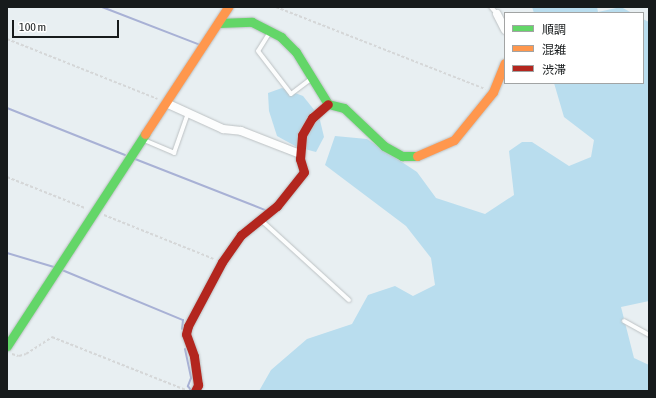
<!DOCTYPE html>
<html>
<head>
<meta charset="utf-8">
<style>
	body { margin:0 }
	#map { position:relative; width:656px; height:398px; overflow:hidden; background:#e8eff2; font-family:"Asap Condensed","Noto Sans JP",sans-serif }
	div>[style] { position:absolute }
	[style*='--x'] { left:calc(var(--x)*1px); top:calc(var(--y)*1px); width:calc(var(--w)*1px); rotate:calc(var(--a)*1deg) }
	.green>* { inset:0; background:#b9ddee }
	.stream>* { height:2px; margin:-1px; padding:0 1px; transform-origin:1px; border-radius:1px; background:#a8b1d5 }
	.path>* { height:1.5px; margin-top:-0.75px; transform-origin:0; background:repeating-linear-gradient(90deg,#d5d7d8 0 3px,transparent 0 5px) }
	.roads { filter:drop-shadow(0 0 1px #bcc1c3) drop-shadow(0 0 1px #bcc1c3) }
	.lane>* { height:4px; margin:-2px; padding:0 2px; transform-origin:2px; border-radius:2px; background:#fcfdfd }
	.street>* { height:8px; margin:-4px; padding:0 4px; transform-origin:4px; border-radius:4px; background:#fcfdfd }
	.fast>* { height:9px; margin:-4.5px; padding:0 4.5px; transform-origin:4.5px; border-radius:4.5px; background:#63d668 }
	.slow>* { height:9px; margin:-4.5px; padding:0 4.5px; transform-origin:4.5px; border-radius:4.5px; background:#ff974d }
	.jam>* { height:9px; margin:-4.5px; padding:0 4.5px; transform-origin:4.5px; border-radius:4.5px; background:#b3261e }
	span { translate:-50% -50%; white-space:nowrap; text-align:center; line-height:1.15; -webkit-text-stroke:3px #fff; paint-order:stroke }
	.frame { position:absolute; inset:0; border:8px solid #171b1c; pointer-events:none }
	.legend { position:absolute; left:504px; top:12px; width:140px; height:72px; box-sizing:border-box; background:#fff; border:1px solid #a2a4a4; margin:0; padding:5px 7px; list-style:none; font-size:12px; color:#171b1c }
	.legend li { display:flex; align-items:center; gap:8px; height:20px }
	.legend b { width:20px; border:1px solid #a2a4a4 }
	.scale { position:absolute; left:12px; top:20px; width:107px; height:18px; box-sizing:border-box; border:2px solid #171b1c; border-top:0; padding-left:5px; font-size:12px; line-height:14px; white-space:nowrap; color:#171b1c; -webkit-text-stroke:3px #fff; paint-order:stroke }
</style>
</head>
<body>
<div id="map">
	<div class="green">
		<i style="clip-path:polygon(532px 7px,597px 7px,598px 12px,621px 7px,632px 13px,534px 13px)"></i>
		<i style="clip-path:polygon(643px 19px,649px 22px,649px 301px,621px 307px,634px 358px,649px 365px,649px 391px,259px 391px,271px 370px,307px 339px,352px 324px,368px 295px,395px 286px,413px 296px,435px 285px,431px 258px,406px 226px,325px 165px,335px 136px,367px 139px,417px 172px,436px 198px,485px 214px,514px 195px,509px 151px,522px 142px,532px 142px,569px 166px,591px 157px,594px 140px,564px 117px,554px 83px,643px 83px)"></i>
		<i style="clip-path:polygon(282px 88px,303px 96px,319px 116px,324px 137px,316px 152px,297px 147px,277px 136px,269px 111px,268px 93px)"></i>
	</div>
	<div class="stream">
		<i style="--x:102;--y:7;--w:103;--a:21.1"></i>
		<i style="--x:7;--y:108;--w:127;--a:21.7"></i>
		<i style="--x:135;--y:159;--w:140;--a:21.4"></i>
		<i style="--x:7;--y:253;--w:49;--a:16.6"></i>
		<i style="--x:62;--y:270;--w:131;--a:22.5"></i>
		<i style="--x:183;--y:320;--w:9;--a:96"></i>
		<i style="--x:185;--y:349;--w:30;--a:78"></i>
		<i style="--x:191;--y:378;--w:9;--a:111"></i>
		<i style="--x:188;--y:386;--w:4;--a:56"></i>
	</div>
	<div class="path">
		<i style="--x:276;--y:7;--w:225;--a:21.4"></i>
		<i style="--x:7;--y:39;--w:162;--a:21.7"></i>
		<i style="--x:7;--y:177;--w:84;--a:21.7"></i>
		<i style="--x:104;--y:215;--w:118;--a:21.8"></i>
		<i style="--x:12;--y:354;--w:7;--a:16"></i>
		<i style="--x:19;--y:356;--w:7;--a:-16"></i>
		<i style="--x:26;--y:354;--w:31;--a:-33"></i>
		<i style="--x:52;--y:337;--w:144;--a:21.6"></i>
	</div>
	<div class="roads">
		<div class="lane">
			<i style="--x:491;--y:7;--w:9;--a:49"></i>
			<i style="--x:270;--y:32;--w:22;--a:122"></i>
			<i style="--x:258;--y:51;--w:54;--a:52.5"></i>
			<i style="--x:291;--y:94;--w:25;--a:-37"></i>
			<i style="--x:144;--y:140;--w:33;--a:23"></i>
			<i style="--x:174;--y:153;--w:42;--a:-70.7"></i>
			<i style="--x:261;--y:220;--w:119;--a:42.3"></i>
			<i style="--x:624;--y:321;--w:29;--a:29"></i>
		</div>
		<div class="street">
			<i style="--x:497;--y:14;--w:18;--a:63"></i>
			<i style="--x:166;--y:103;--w:63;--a:24.5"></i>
			<i style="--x:223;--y:129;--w:18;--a:6"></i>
			<i style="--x:241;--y:131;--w:63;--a:21.3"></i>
		</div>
		<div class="fast">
			<i style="--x:218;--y:23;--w:34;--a:-2"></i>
			<i style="--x:252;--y:22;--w:33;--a:27"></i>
			<i style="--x:281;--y:37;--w:21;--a:45"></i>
			<i style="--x:296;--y:52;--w:61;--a:58.4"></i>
			<i style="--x:328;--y:104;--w:16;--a:14"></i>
			<i style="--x:344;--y:108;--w:55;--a:43.5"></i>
			<i style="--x:384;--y:146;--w:21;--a:29"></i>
			<i style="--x:402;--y:156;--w:15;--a:0"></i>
			<i style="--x:7;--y:346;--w:253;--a:-56.9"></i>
		</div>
		<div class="slow">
			<i style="--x:145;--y:134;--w:152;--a:-56.8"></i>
			<i style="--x:417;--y:156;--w:40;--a:-23.4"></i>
			<i style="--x:454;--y:140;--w:62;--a:-50.9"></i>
			<i style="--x:493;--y:92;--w:31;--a:-68"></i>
		</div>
		<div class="jam">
			<i style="--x:195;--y:391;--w:7;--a:-63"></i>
			<i style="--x:198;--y:385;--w:29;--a:-98"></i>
			<i style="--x:194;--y:356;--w:23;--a:-110"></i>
			<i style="--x:186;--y:334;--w:8;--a:-76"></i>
			<i style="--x:188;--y:326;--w:72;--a:-62"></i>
			<i style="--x:222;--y:262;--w:33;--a:-55"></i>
			<i style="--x:241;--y:235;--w:46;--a:-38.9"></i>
			<i style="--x:277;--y:206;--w:43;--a:-51.5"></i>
			<i style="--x:304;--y:172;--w:14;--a:-107"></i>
			<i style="--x:300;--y:159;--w:24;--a:-85"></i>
			<i style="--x:302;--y:135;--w:20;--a:-60"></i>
			<i style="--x:312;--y:118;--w:21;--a:-41"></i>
		</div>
	</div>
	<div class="frame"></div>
	<ul class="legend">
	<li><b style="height:5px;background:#63d668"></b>順調</li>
	<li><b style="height:5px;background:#ff974d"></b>混雑</li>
	<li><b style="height:5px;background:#b3261e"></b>渋滞</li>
	</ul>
	<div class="scale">100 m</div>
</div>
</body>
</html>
